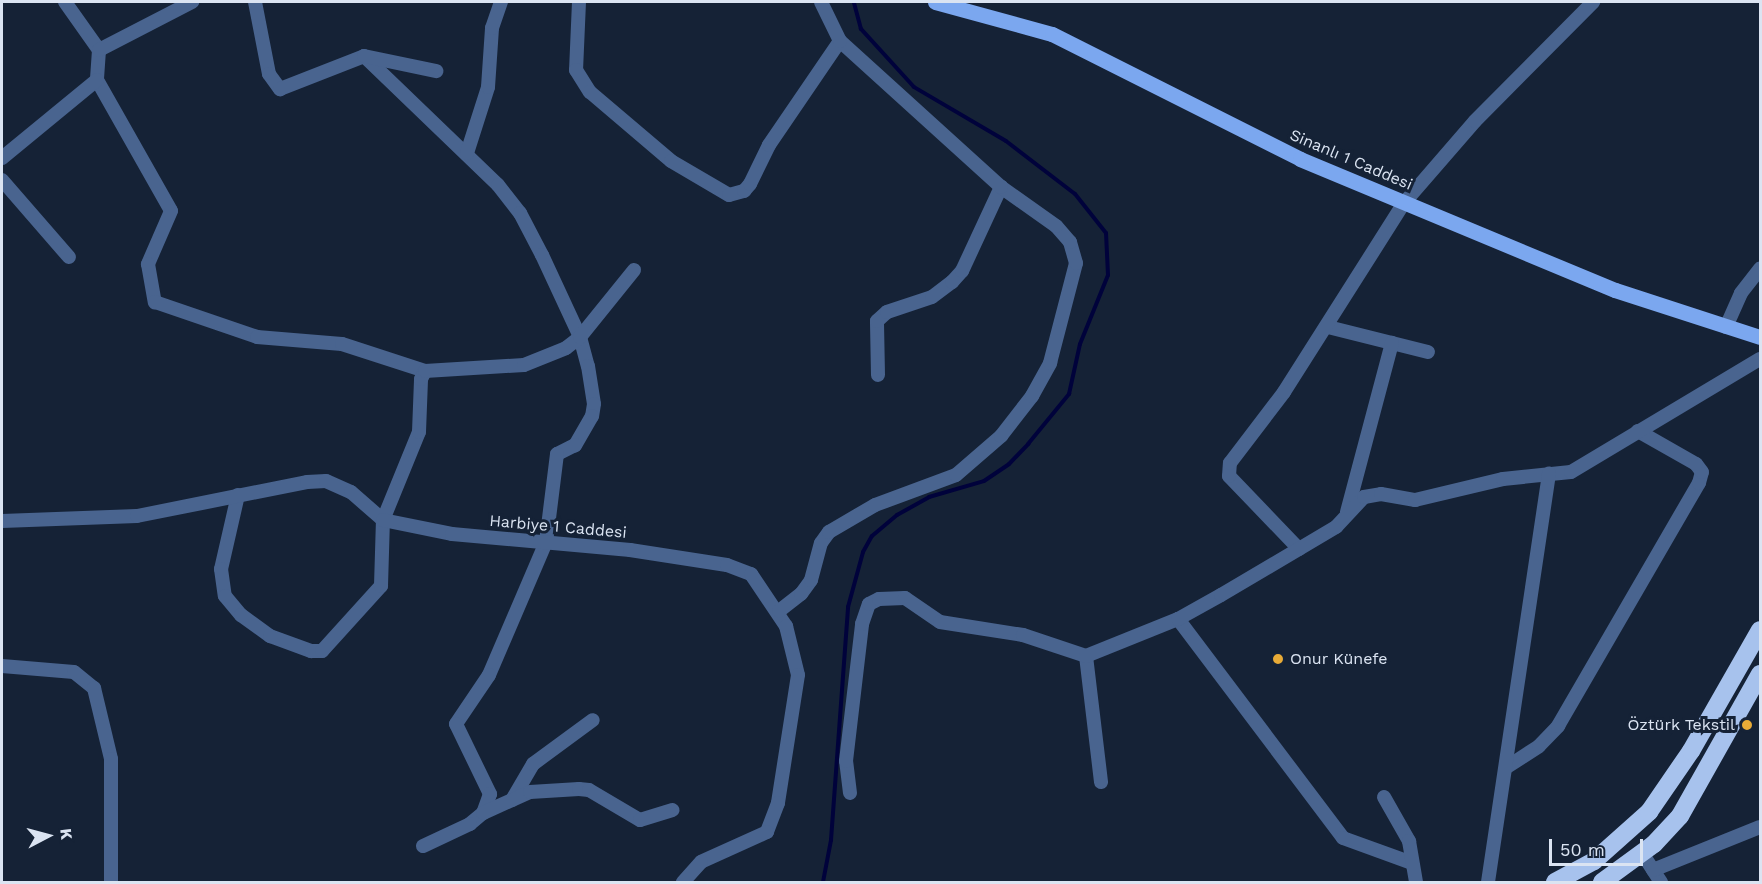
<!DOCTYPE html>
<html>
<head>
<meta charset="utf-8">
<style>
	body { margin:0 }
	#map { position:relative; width:1762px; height:884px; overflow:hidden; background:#152236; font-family:"Work Sans",sans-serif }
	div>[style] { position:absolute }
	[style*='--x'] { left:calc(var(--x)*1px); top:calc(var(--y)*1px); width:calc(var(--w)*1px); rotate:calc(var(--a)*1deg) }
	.stream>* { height:4px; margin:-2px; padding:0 2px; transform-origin:2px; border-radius:2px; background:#00023b }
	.minor>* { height:14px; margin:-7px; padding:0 7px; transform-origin:7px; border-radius:7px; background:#49648f }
	.major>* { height:15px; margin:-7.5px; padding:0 7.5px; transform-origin:7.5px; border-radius:7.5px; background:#7ba7ef }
	.highway>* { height:18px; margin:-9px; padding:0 9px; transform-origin:9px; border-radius:9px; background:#a7c2ed }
	.dots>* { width:16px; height:16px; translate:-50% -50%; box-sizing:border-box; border:3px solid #152236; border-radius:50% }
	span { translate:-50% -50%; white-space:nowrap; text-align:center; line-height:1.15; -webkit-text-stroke:6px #152236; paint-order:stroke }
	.street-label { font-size:16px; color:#dbe4f2 }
	.poi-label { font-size:16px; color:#dbe4f2 }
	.left { translate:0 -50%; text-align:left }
	.right { translate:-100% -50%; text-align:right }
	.frame { position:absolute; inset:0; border:3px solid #dbe4f2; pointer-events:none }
	.north { position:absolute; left:18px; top:806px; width:60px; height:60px; -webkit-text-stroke:4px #152236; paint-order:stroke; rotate:84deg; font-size:16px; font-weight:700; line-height:24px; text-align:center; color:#dbe4f2 }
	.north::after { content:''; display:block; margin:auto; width:21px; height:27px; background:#dbe4f2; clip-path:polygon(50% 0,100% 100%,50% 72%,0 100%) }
	.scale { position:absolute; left:1549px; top:839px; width:94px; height:27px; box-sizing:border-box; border:3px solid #dbe4f2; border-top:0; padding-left:8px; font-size:18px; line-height:21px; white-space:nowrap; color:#dbe4f2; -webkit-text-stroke:4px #152236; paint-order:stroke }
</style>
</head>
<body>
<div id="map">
	<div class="stream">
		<i style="--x:823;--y:882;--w:43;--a:-79.2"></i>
		<i style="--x:831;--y:840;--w:234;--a:-85.8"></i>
		<i style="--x:848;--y:607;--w:57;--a:-74.7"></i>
		<i style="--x:863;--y:552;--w:18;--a:-61"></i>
		<i style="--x:872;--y:536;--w:33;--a:-40"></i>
		<i style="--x:897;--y:515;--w:37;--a:-29"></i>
		<i style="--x:929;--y:497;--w:57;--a:-16.2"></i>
		<i style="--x:984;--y:481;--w:30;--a:-34"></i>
		<i style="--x:1009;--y:464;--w:28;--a:-46"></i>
		<i style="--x:1028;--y:444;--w:65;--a:-50.6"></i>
		<i style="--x:1069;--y:394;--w:51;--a:-77.6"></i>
		<i style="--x:1080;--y:344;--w:74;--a:-67.9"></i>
		<i style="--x:1108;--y:275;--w:42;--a:-92.7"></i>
		<i style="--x:1106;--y:233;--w:50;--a:-128.5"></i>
		<i style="--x:1075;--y:194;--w:87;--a:-142.5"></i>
		<i style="--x:1006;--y:141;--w:107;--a:-149.6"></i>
		<i style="--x:914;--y:87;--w:79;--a:-132.4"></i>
		<i style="--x:861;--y:29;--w:28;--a:-105"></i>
	</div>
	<div class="minor">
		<i style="--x:65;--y:2;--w:59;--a:54.7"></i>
		<i style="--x:99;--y:50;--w:30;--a:94"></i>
		<i style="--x:97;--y:80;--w:150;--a:60.5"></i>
		<i style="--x:171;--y:211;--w:58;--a:113.5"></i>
		<i style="--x:148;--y:264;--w:39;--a:80"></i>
		<i style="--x:155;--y:302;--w:108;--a:18.9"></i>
		<i style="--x:257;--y:337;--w:85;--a:4.7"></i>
		<i style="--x:342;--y:344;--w:87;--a:18"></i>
		<i style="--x:255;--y:2;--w:73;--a:79"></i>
		<i style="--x:269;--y:74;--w:19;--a:54"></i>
		<i style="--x:280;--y:89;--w:90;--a:-21.4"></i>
		<i style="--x:364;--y:56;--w:186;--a:43.9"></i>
		<i style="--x:498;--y:185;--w:36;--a:52"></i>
		<i style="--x:520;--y:213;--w:47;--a:62.4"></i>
		<i style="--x:542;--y:255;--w:90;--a:65.1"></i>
		<i style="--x:580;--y:337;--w:30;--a:75"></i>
		<i style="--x:588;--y:366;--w:38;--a:81"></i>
		<i style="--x:594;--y:404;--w:12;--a:99"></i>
		<i style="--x:592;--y:416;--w:34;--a:120"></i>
		<i style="--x:575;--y:445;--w:20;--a:153"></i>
		<i style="--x:557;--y:454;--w:89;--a:97.1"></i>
		<i style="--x:546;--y:542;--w:145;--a:113.2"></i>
		<i style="--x:489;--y:675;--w:59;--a:124"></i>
		<i style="--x:456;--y:724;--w:78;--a:64.1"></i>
		<i style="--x:490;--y:794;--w:20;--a:110"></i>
		<i style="--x:483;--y:813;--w:17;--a:140"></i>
		<i style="--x:470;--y:824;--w:52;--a:154.9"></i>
		<i style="--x:579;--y:2;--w:68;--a:92.5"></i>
		<i style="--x:576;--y:70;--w:26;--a:58"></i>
		<i style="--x:590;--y:92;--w:106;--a:40.4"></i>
		<i style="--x:671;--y:161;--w:67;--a:30.4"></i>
		<i style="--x:729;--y:195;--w:16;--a:-15"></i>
		<i style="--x:744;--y:191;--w:9;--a:-49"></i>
		<i style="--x:750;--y:184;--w:43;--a:-64"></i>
		<i style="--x:769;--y:145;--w:126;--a:-55.7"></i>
		<i style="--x:99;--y:50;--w:105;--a:-27.3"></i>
		<i style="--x:364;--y:56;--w:74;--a:11.8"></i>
		<i style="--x:467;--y:153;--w:69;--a:-72.3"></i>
		<i style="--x:488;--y:87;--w:59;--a:-86.1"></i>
		<i style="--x:492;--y:28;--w:28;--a:-71"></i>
		<i style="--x:2;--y:158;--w:123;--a:-39.4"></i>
		<i style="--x:2;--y:180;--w:102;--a:49"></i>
		<i style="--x:1328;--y:327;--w:103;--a:14"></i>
		<i style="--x:1726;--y:327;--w:37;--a:-66"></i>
		<i style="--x:1741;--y:293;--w:31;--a:-52"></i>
		<i style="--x:878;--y:375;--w:54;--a:-91.1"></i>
		<i style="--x:877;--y:321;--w:13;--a:-42"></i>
		<i style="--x:887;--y:312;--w:47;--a:-18.4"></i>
		<i style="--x:932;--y:297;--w:25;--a:-37"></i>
		<i style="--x:952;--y:282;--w:15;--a:-48"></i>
		<i style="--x:962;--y:271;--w:93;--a:-65.1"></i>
		<i style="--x:238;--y:495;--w:76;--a:102.9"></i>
		<i style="--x:221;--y:569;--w:27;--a:82"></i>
		<i style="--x:225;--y:596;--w:25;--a:50"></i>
		<i style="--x:241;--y:615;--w:36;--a:36"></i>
		<i style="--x:270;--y:636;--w:44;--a:20.1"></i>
		<i style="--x:311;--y:651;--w:11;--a:0"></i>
		<i style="--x:322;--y:651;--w:88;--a:-47.8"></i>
		<i style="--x:381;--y:586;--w:66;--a:-88.3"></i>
		<i style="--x:383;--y:520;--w:95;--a:-67.8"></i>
		<i style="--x:419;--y:432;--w:53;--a:-87.8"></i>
		<i style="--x:421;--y:379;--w:9;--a:-63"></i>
		<i style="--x:425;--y:371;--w:99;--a:-3.5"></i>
		<i style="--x:524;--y:365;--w:45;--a:-22"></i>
		<i style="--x:566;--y:348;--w:18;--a:-38"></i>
		<i style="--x:580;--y:337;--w:86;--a:-51.1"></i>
		<i style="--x:1347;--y:512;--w:175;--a:-75.1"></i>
		<i style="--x:2;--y:521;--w:135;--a:-2.1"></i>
		<i style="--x:137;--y:516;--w:173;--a:-11.3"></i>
		<i style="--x:307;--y:482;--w:19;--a:-3"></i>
		<i style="--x:326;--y:481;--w:27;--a:24"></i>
		<i style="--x:351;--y:492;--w:43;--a:41.2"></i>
		<i style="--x:383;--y:520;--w:70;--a:11.5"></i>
		<i style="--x:452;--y:534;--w:179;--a:5.1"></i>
		<i style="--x:630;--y:550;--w:98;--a:8.8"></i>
		<i style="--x:727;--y:565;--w:26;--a:21"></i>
		<i style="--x:751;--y:574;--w:63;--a:56.1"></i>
		<i style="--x:786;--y:626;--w:50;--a:76.2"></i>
		<i style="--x:798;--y:675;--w:130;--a:98.9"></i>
		<i style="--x:778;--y:803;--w:31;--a:111"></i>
		<i style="--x:767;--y:832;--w:72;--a:155.6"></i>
		<i style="--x:701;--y:862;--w:27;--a:132"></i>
		<i style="--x:1299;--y:549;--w:101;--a:-133.8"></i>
		<i style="--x:1229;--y:476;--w:13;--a:-86"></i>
		<i style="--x:1230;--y:463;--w:89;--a:-52.7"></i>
		<i style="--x:1284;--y:392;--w:224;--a:-57.6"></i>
		<i style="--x:1404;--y:203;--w:108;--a:-49.1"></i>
		<i style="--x:1475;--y:121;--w:168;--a:-45.2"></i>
		<i style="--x:779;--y:611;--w:28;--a:-38"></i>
		<i style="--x:801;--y:594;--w:17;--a:-54"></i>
		<i style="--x:811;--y:580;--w:38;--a:-75"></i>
		<i style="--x:821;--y:543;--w:14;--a:-54"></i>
		<i style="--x:829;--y:532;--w:53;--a:-30.4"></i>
		<i style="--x:875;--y:505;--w:86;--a:-20.3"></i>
		<i style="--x:956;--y:475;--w:60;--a:-40.9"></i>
		<i style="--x:1001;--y:436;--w:51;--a:-52.2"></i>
		<i style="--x:1032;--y:396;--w:38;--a:-61"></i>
		<i style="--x:1050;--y:363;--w:103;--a:-75.4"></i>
		<i style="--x:1076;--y:263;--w:22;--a:-106"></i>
		<i style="--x:1070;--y:242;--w:21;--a:-131"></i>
		<i style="--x:1056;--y:226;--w:67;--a:-144.7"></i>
		<i style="--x:1001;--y:187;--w:217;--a:-137.8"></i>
		<i style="--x:840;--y:41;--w:43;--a:-116"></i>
		<i style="--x:1178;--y:619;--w:274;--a:53"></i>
		<i style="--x:1343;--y:838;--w:73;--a:19.9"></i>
		<i style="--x:1086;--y:656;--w:127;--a:83.2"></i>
		<i style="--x:2;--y:666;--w:72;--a:4.8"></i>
		<i style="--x:74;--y:672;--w:26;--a:39"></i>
		<i style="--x:94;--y:688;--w:73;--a:76.5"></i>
		<i style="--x:111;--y:759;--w:123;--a:90"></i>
		<i style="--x:1507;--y:767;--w:38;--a:-33"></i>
		<i style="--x:1539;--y:746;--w:28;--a:-46"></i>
		<i style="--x:1558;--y:726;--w:281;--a:-59.9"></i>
		<i style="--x:1699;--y:483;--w:11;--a:-75"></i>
		<i style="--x:1702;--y:472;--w:10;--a:-127"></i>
		<i style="--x:1696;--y:464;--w:67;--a:-150.4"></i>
		<i style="--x:850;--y:793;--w:32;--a:-97"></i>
		<i style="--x:846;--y:761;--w:138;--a:-83.3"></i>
		<i style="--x:862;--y:624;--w:21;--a:-71"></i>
		<i style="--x:869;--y:604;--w:11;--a:-27"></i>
		<i style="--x:879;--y:599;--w:26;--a:-2"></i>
		<i style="--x:905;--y:598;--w:42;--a:34.4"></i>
		<i style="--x:940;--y:622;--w:84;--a:8.9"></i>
		<i style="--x:1023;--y:635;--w:66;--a:18.4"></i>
		<i style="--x:1086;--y:656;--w:99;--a:-21.9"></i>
		<i style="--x:1178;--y:619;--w:49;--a:-29.2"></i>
		<i style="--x:1221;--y:595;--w:134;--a:-30.6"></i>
		<i style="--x:1336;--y:527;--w:41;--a:-47"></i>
		<i style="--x:1364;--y:497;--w:17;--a:-10"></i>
		<i style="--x:1381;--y:494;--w:35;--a:10"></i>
		<i style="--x:1415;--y:500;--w:90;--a:-13.4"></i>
		<i style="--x:1503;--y:479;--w:68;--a:-5.9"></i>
		<i style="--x:1571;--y:472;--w:220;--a:-30.9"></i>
		<i style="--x:1384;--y:797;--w:51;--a:60.4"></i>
		<i style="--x:1409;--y:841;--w:42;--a:80.3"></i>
		<i style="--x:512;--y:800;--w:42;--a:-59.7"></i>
		<i style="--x:533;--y:764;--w:74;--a:-36.3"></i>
		<i style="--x:483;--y:813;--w:51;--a:-24.1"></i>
		<i style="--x:530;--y:792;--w:49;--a:-3.5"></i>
		<i style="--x:579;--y:789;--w:10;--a:6"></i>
		<i style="--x:589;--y:790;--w:59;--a:30.5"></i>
		<i style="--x:640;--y:820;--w:34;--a:-17"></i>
		<i style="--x:1642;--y:853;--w:35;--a:57"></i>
		<i style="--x:1653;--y:870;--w:115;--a:-21.9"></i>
		<i style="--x:1488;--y:882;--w:413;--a:-81.5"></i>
	</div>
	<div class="major">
		<i style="--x:935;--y:2;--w:121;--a:15.3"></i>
		<i style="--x:1052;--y:34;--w:278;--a:26.7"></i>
		<i style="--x:1300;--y:159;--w:341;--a:22.6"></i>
		<i style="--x:1615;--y:290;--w:152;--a:18"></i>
	</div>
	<div class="highway">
		<i style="--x:1555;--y:882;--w:44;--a:-28.3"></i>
		<i style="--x:1594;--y:861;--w:74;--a:-41.7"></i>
		<i style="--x:1649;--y:812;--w:74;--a:-55.5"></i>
		<i style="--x:1691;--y:751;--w:139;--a:-60.3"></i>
		<i style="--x:1602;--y:882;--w:64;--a:-36.2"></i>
		<i style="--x:1654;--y:844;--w:38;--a:-47"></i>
		<i style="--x:1680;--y:816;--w:163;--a:-60.6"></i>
	</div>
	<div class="dots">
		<i style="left:1278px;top:659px;background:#e8ab37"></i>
		<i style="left:1747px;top:725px;background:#e8ab37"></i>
	</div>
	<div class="street-label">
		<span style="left:1351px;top:160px;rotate:23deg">Sinanlı 1 Caddesi</span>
		<span style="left:558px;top:527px;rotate:5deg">Harbiye 1 Caddesi</span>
	</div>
	<div class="poi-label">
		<span class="left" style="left:1290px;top:659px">Onur Künefe</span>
		<span class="right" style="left:1735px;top:725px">Öztürk Tekstil</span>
	</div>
	<div class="frame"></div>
	<div class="north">K</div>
	<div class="scale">50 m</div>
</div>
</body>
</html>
